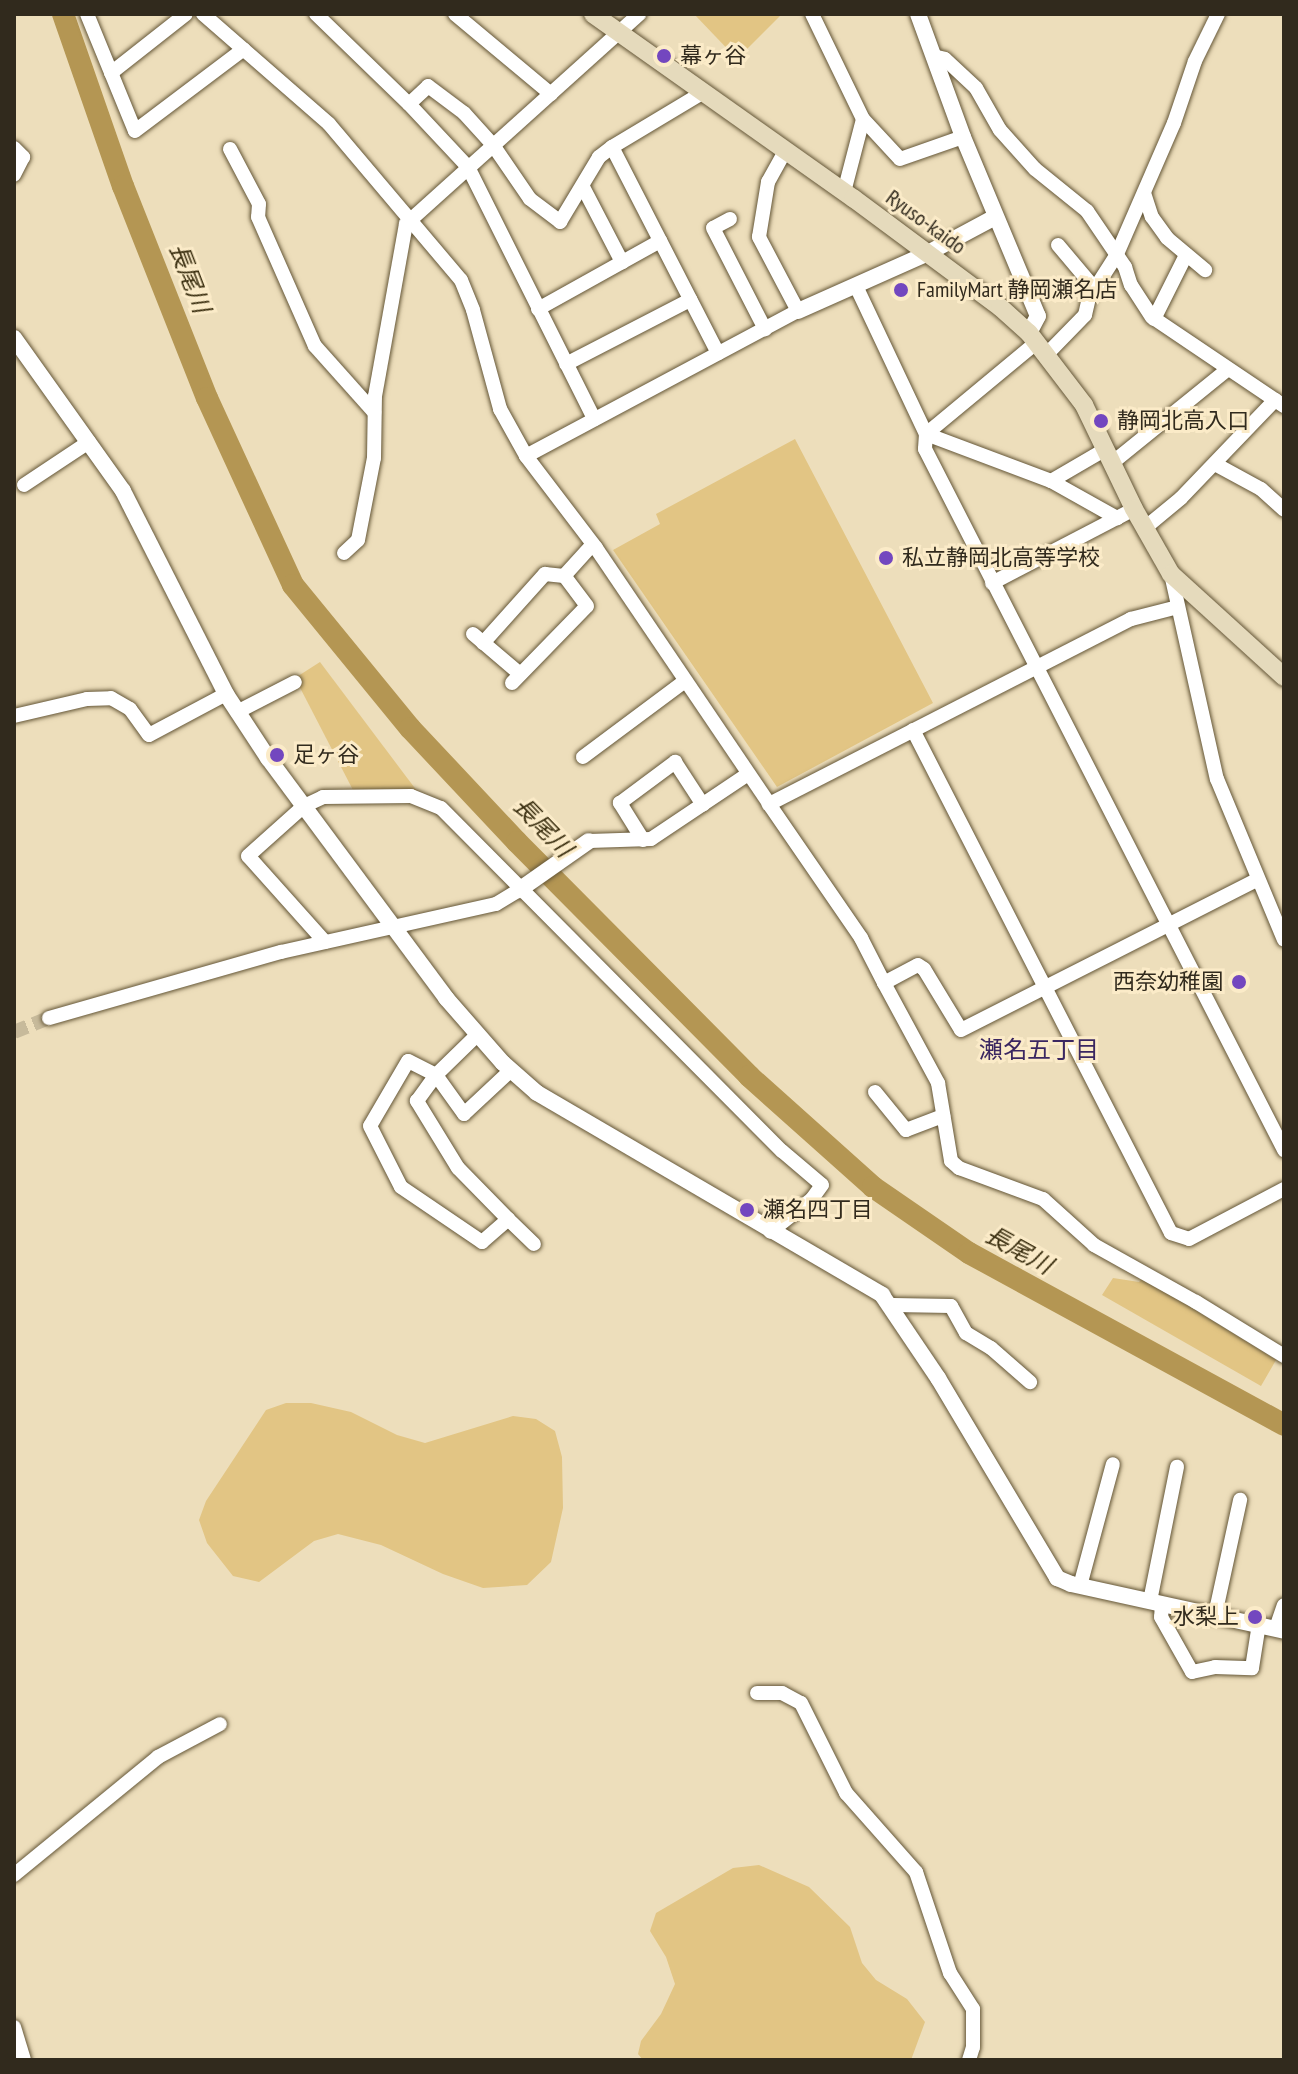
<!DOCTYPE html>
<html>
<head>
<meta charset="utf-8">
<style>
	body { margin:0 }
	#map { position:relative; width:1298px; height:2074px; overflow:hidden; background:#eddebb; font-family:"PT Sans Narrow","Noto Sans JP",sans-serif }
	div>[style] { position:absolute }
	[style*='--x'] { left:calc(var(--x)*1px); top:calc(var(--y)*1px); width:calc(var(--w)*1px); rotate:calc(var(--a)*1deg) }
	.green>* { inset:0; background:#e2c584 }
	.river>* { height:22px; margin:-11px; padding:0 11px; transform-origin:11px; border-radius:11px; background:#b49653 }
	.minor-tunnel>* { height:14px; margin-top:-7px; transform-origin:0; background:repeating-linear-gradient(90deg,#c7ba9b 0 14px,transparent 0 21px) }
	.roads { filter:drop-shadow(0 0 2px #645637) drop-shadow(0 0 2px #645637) }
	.minor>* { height:14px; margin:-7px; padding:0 7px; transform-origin:7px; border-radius:7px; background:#fff }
	.tertiary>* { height:16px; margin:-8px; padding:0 8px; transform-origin:8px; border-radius:8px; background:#fff }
	.secondary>* { height:18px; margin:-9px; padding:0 9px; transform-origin:9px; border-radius:9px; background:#e5dabc }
	.dots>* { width:22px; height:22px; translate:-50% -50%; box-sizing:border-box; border:4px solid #fbebc8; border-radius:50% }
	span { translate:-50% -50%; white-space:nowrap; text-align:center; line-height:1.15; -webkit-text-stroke:6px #fbebc8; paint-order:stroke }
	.poi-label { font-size:22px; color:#312a1d }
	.left { translate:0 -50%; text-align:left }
	.right { translate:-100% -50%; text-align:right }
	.street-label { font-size:22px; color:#312a1d }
	.water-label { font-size:24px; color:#3a2e0f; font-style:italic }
	.neighbourhood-label { font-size:24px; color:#3b2761 }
	.frame { position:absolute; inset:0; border:16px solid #312a1d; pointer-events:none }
</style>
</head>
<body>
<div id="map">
	<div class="green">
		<i style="clip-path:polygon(694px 14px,782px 14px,737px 59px)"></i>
		<i style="clip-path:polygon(795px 439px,933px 703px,777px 787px,613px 550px,660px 524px,656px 514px)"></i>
		<i style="clip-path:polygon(320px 662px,420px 795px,354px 792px,295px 678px)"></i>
		<i style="clip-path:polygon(1113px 1278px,1139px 1282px,1143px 1278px,1276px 1360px,1261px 1386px,1102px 1295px)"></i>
		<i style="clip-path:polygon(286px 1403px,311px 1403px,351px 1412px,397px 1435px,425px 1443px,513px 1416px,536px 1419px,555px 1431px,562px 1457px,563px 1508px,551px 1562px,527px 1585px,483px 1588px,443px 1574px,381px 1545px,338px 1534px,314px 1541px,259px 1582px,233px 1576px,207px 1543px,199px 1520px,206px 1501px,266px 1410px)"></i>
		<i style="clip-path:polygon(759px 1865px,809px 1887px,850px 1927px,862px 1963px,876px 1980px,907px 1999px,925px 2022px,911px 2060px,643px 2060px,638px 2054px,641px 2041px,661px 2014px,675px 1984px,666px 1957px,650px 1931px,656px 1913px,733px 1868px)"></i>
	</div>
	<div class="river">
		<i style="--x:63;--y:14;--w:182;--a:70.8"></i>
		<i style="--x:123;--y:186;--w:228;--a:68.4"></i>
		<i style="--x:207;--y:398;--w:206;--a:65.3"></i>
		<i style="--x:293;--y:585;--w:185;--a:50.7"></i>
		<i style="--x:410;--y:728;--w:156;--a:46.8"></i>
		<i style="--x:517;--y:842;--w:330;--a:45.2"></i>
		<i style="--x:749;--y:1076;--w:166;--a:41.8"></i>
		<i style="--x:873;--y:1187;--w:116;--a:34.5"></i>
		<i style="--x:969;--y:1253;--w:359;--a:28.6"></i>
	</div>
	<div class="minor-tunnel">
		<i style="--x:14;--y:1032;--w:38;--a:-22"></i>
	</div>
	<div class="roads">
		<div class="minor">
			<i style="--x:87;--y:14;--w:126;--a:67.7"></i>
			<i style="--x:135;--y:131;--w:136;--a:-37"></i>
			<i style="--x:203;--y:14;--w:167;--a:41.1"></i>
			<i style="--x:329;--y:124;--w:204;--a:49.8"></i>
			<i style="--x:461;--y:280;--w:32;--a:68"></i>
			<i style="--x:473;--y:310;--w:103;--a:74.7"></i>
			<i style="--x:500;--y:409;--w:54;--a:61"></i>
			<i style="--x:526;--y:456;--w:116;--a:52.7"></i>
			<i style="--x:596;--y:548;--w:309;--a:55.9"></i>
			<i style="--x:316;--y:14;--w:129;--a:44.1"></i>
			<i style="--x:409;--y:104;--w:86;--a:46.9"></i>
			<i style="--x:468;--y:167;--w:282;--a:63.4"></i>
			<i style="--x:455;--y:14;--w:125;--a:39.8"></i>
			<i style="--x:812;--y:14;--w:117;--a:64.1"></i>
			<i style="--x:863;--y:119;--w:54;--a:47.2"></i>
			<i style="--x:900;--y:159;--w:67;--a:-19.2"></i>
			<i style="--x:933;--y:56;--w:12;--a:14"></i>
			<i style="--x:945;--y:59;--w:42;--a:43.1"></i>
			<i style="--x:976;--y:88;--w:48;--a:60.3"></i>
			<i style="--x:1000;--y:130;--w:52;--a:48.1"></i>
			<i style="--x:1035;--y:169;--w:67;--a:38.9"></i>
			<i style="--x:1087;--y:211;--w:68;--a:55.8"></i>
			<i style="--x:1125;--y:267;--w:19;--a:72"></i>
			<i style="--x:1131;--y:285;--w:38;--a:57"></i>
			<i style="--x:1152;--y:317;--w:159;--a:34"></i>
			<i style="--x:111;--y:73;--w:95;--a:-38.2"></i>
			<i style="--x:702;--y:93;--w:105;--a:149"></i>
			<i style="--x:612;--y:147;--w:232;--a:62.8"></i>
			<i style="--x:409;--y:104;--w:26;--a:-43"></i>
			<i style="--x:428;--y:86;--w:45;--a:36.9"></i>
			<i style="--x:464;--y:113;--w:43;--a:47.8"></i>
			<i style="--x:493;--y:145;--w:65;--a:55.6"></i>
			<i style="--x:530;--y:199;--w:38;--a:37"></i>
			<i style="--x:560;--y:222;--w:76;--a:-59"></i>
			<i style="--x:599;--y:157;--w:16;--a:-38"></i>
			<i style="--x:14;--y:148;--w:13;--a:45"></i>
			<i style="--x:23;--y:157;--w:20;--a:117"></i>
			<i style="--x:230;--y:149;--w:62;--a:62.2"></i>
			<i style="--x:259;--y:204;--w:13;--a:94"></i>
			<i style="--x:258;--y:217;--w:141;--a:66.2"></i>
			<i style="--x:315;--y:346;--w:89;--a:48.2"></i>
			<i style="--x:583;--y:187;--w:85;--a:62.5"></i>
			<i style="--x:844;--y:192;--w:75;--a:-75.4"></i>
			<i style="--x:1144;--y:193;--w:25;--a:72"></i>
			<i style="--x:1152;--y:217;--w:26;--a:54"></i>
			<i style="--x:1167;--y:238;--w:50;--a:40.1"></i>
			<i style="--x:730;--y:219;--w:19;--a:152"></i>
			<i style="--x:713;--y:228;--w:114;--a:62.8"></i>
			<i style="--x:1058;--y:245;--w:57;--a:49.9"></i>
			<i style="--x:856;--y:286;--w:164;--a:64.7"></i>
			<i style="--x:926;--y:434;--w:15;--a:94"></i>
			<i style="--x:925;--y:449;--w:788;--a:62.88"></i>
			<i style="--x:538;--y:309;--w:140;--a:-29.1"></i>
			<i style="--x:1154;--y:319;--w:72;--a:-63.4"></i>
			<i style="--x:1037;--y:342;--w:144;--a:140.3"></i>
			<i style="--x:926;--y:434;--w:134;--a:20.6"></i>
			<i style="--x:1051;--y:481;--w:76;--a:29.3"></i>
			<i style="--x:1117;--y:518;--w:19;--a:-28"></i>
			<i style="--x:1046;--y:355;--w:56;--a:-45.7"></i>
			<i style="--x:1085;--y:315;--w:17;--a:-77"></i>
			<i style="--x:1089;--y:298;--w:52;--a:-57.5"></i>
			<i style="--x:1117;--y:254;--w:143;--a:-66.5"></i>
			<i style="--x:1174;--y:123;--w:65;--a:-71.3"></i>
			<i style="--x:1195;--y:61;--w:52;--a:-63.9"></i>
			<i style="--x:566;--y:364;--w:140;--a:-27.3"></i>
			<i style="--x:526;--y:456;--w:308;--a:-28.1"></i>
			<i style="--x:798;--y:311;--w:84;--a:-117.8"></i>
			<i style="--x:759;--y:237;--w:56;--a:-80.7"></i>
			<i style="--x:768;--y:182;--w:33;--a:-61"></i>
			<i style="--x:1112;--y:463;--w:148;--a:-39"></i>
			<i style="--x:1215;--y:464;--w:52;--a:28.5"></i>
			<i style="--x:1261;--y:489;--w:31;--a:42"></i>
			<i style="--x:1051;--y:481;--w:64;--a:-30.2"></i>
			<i style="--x:24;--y:485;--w:78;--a:-33.5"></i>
			<i style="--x:1146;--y:527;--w:45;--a:-39.6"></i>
			<i style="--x:1181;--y:498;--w:136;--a:-46.2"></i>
			<i style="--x:344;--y:553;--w:19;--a:-43"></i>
			<i style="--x:358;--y:540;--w:84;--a:-79"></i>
			<i style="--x:374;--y:458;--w:62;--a:-89.1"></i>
			<i style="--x:375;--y:396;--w:175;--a:-79.8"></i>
			<i style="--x:406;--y:224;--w:314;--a:-42"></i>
			<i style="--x:1171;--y:574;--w:210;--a:77.4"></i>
			<i style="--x:1217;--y:779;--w:174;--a:67.4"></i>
			<i style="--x:992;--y:583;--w:141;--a:-27.5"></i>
			<i style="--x:1178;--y:607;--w:49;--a:165.7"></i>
			<i style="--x:1131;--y:619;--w:407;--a:152.9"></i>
			<i style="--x:769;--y:804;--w:163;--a:55.5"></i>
			<i style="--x:861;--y:938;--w:51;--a:62.9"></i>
			<i style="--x:884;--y:983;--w:38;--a:-28"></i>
			<i style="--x:918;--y:965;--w:7;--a:34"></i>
			<i style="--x:924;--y:969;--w:71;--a:58.8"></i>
			<i style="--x:961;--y:1030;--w:333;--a:-26.9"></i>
			<i style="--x:473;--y:634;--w:62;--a:40.4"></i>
			<i style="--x:483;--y:643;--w:93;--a:-48.1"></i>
			<i style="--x:545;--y:574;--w:19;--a:6"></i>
			<i style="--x:512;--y:683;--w:107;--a:-45.8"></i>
			<i style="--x:587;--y:606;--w:38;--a:-127"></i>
			<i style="--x:564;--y:576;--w:43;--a:-47.8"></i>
			<i style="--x:237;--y:712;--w:65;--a:-27.3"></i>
			<i style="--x:14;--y:716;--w:75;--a:-13.1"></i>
			<i style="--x:87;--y:699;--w:24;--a:-2"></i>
			<i style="--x:111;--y:698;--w:22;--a:30"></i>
			<i style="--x:130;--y:709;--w:32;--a:54"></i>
			<i style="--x:149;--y:735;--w:87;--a:-28"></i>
			<i style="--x:913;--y:730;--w:565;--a:62.85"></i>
			<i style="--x:1171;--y:1233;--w:19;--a:18"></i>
			<i style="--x:1189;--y:1239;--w:107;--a:-27.8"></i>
			<i style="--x:583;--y:757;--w:127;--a:-36.7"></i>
			<i style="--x:643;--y:840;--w:44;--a:-121.9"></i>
			<i style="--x:620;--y:803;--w:69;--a:-36.7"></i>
			<i style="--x:675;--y:762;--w:51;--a:56.9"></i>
			<i style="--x:589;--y:841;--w:62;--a:-1.8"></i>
			<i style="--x:651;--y:839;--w:117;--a:-33.8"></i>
			<i style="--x:325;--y:942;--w:115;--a:-131.8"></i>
			<i style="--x:248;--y:856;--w:75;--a:-41.8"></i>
			<i style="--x:304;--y:806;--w:21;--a:-25"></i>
			<i style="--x:323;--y:797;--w:88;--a:-0.7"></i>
			<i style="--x:411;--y:796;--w:32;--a:22"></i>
			<i style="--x:441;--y:808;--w:484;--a:45.2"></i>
			<i style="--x:782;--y:1151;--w:52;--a:40.4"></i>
			<i style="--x:822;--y:1185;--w:17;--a:126"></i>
			<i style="--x:812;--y:1199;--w:53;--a:141.8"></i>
			<i style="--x:884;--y:983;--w:114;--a:61.6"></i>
			<i style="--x:938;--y:1083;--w:79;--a:80.5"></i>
			<i style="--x:951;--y:1161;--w:11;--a:41"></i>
			<i style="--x:959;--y:1168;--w:90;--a:20.3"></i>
			<i style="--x:1043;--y:1199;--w:69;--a:42"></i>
			<i style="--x:1094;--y:1245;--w:117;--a:29.2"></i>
			<i style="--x:1196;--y:1302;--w:103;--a:31.5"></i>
			<i style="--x:49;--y:1018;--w:241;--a:-15.9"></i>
			<i style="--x:281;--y:952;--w:220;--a:-12.6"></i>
			<i style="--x:496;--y:904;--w:27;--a:-31"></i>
			<i style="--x:477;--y:1035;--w:57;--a:135.7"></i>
			<i style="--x:436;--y:1075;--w:31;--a:-153"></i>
			<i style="--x:408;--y:1061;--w:75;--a:120.3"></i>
			<i style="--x:370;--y:1126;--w:68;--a:63.1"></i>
			<i style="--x:401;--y:1187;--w:98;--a:34.2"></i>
			<i style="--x:482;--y:1242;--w:35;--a:-41"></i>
			<i style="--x:508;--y:1219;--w:71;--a:-134.4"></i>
			<i style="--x:458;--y:1168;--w:79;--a:-121.5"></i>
			<i style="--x:417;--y:1101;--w:32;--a:-54"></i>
			<i style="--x:436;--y:1075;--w:48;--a:54.3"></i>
			<i style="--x:464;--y:1114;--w:64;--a:-43.1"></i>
			<i style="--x:875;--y:1092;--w:49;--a:50.8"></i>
			<i style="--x:906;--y:1130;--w:40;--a:-21"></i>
			<i style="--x:508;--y:1219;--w:36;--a:44"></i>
			<i style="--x:893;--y:1305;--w:58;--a:1"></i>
			<i style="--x:951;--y:1306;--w:31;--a:61"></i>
			<i style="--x:966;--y:1333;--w:29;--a:31"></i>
			<i style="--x:991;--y:1348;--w:52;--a:41.1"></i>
			<i style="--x:1080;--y:1586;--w:126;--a:-74.9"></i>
			<i style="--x:1150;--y:1601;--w:137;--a:-78.6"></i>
			<i style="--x:1162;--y:1604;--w:13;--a:94"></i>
			<i style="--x:1161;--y:1617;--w:63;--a:60.6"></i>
			<i style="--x:1192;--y:1672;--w:24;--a:-12"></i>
			<i style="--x:1215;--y:1667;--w:37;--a:2"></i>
			<i style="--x:1252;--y:1668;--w:45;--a:-81"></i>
			<i style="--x:1215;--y:1615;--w:118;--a:-77.7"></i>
			<i style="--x:1276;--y:1628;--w:24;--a:-71"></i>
			<i style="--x:757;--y:1693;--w:25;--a:0"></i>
			<i style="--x:782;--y:1693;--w:21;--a:28"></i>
			<i style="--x:801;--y:1703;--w:101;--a:63.4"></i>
			<i style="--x:846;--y:1793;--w:106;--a:48.5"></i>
			<i style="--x:916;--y:1872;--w:107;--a:71.4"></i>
			<i style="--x:950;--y:1973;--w:43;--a:57.4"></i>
			<i style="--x:973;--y:2009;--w:38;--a:90"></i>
			<i style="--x:973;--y:2047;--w:14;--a:107"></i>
			<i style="--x:14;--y:1875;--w:186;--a:-39.3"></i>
			<i style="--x:158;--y:1757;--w:70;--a:-28"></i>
			<i style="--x:14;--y:2027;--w:34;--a:73"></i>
		</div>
		<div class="tertiary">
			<i style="--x:918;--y:14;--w:131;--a:69.9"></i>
			<i style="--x:963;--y:137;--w:194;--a:67.3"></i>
			<i style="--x:1038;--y:316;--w:19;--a:118"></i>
			<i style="--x:798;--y:311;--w:142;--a:-24"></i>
			<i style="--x:928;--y:253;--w:76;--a:-28.2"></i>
			<i style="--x:14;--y:338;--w:188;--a:54.5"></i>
			<i style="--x:123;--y:491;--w:228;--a:63.1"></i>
			<i style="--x:226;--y:694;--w:77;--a:56.7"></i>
			<i style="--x:268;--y:758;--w:299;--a:53.4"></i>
			<i style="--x:446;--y:998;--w:86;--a:48.8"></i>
			<i style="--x:503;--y:1063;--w:45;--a:41.4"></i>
			<i style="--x:537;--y:1093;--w:400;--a:30.3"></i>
			<i style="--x:882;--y:1295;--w:100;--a:56"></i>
			<i style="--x:938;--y:1378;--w:233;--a:59.2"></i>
			<i style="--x:1057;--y:1578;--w:15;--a:23"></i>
			<i style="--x:1071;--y:1584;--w:218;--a:12.4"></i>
			<i style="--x:519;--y:890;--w:85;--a:-35"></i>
		</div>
		<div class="secondary">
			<i style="--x:593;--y:14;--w:319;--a:35.3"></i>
			<i style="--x:853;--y:198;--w:183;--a:36.6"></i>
			<i style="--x:1000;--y:307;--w:39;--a:42"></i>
			<i style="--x:1029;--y:333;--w:91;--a:52.6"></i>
			<i style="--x:1084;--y:405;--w:115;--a:64.3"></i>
			<i style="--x:1134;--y:509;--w:75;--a:60.4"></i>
			<i style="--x:1171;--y:574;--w:153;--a:42.3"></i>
		</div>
	</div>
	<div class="dots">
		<i style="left:664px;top:56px;background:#7347bf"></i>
		<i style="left:901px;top:290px;background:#7347bf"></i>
		<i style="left:1101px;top:421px;background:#7347bf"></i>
		<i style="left:886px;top:558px;background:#7347bf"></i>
		<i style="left:277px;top:755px;background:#7347bf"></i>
		<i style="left:1239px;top:982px;background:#7347bf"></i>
		<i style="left:747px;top:1210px;background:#7347bf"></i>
		<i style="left:1255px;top:1617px;background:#7347bf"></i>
	</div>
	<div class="poi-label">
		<span class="left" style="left:680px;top:56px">幕ヶ谷</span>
		<span class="left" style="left:917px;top:290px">FamilyMart 静岡瀬名店</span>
		<span class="left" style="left:1117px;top:421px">静岡北高入口</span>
		<span class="left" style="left:902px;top:558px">私立静岡北高等学校</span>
		<span class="left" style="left:293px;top:755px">足ヶ谷</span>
		<span class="right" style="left:1223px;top:982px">西奈幼稚園</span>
		<span class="left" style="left:763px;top:1210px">瀬名四丁目</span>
		<span class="right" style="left:1239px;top:1617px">水梨上</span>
	</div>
	<div class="street-label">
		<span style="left:926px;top:222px;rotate:36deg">Ryuso-kaido</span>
	</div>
	<div class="water-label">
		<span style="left:190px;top:278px;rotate:69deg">長尾川</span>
		<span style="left:543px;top:827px;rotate:46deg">長尾川</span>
		<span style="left:1019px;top:1250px;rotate:29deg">長尾川</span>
	</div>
	<div class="neighbourhood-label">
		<span style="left:1039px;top:1050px">瀬名五丁目</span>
	</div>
	<div class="frame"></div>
</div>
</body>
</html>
